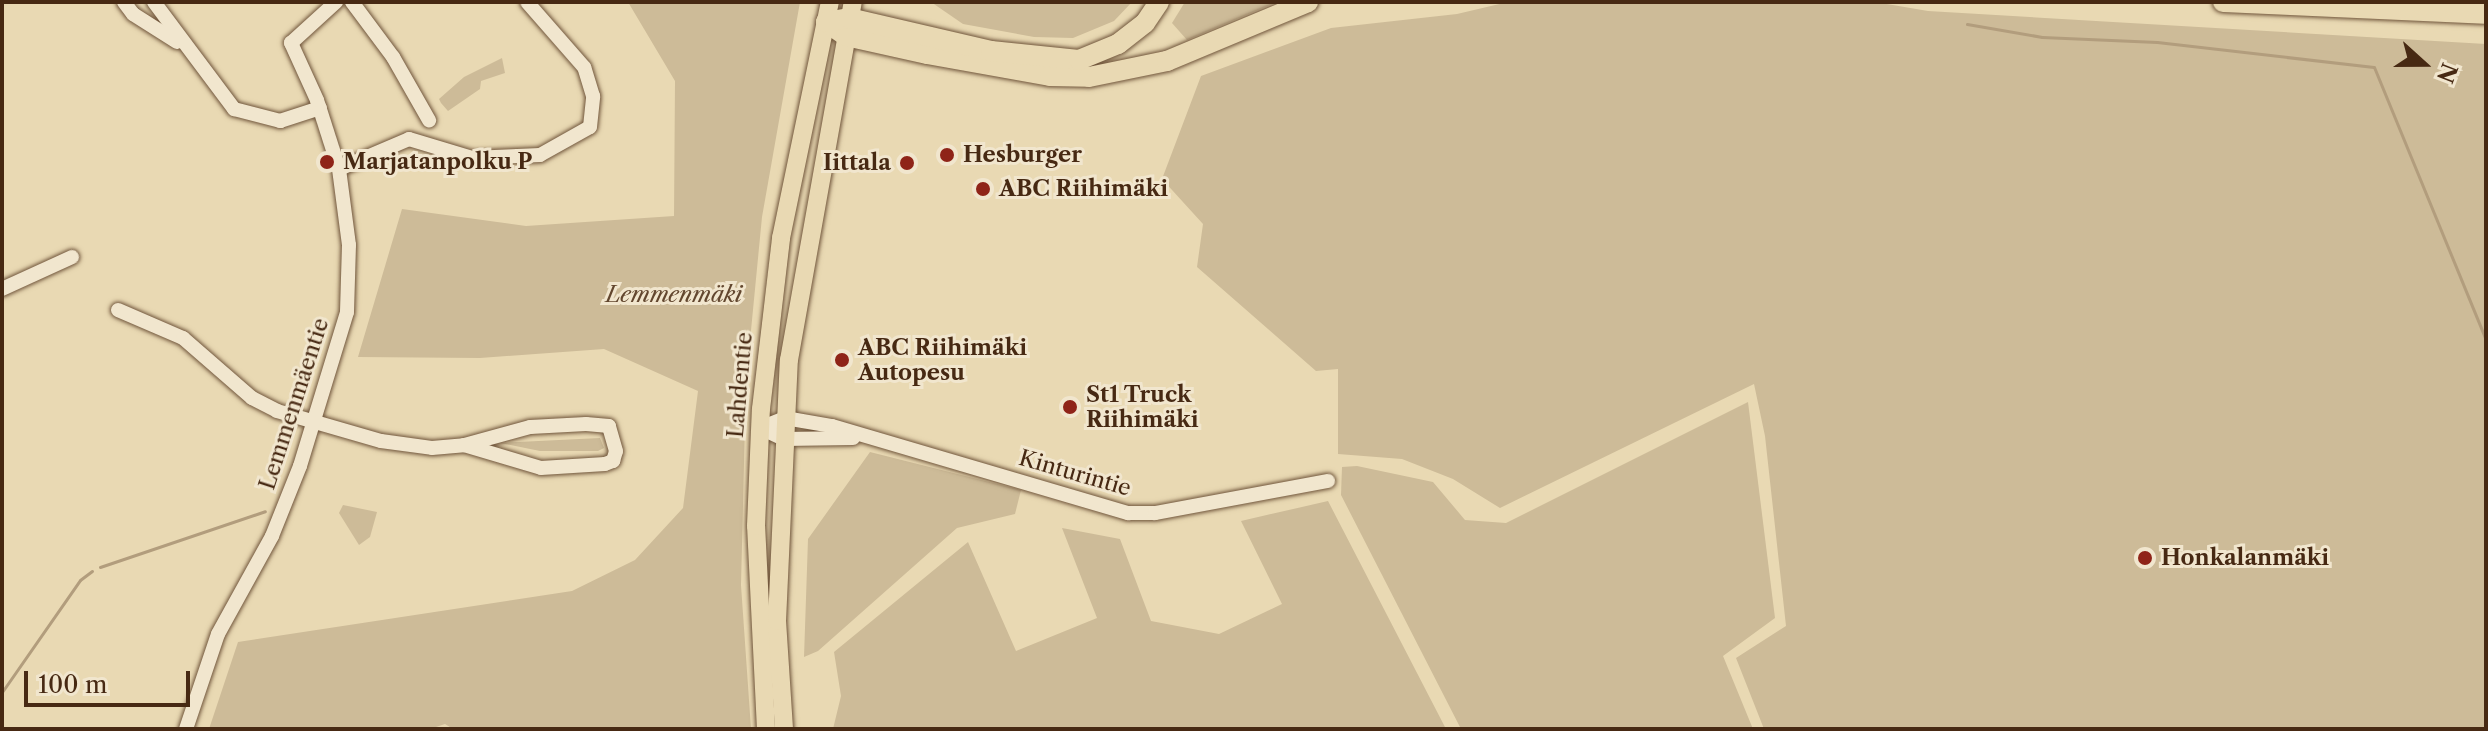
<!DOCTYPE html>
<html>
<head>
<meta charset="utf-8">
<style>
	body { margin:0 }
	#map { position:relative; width:2488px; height:731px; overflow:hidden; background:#e9d9b3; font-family:"Libre Caslon Text",serif }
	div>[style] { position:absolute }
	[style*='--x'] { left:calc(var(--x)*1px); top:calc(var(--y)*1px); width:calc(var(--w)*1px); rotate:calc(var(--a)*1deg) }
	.green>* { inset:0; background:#cdbb98 }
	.stream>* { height:3px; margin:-1.5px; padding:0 1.5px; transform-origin:1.5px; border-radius:1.5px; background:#b29d7d }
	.roads { filter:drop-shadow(0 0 2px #70553b) drop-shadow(0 0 2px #70553b) }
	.minor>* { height:14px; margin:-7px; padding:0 7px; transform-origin:7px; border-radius:7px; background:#f1e6ce }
	.major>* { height:18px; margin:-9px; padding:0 9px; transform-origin:9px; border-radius:9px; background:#e9d9b3 }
	.highway>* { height:20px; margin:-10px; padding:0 10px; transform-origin:10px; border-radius:10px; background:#e9d9b3 }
	.dots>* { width:22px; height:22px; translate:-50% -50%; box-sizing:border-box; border:4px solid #f1e6ce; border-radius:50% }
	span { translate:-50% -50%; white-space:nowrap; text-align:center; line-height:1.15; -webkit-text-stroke:6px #f1e6ce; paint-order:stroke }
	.poi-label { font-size:22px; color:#472913; font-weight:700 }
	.left { translate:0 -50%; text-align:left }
	.right { translate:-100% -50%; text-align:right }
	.park-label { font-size:22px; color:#62462e; font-style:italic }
	.street-label { font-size:22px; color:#472913 }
	.frame { position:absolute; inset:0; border:4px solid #472913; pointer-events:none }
	.north { position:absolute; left:2384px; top:24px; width:80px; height:80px; -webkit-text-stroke:6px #f1e6ce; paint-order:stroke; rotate:111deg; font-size:22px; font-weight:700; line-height:32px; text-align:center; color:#472913 }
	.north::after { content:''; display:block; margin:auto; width:28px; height:36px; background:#472913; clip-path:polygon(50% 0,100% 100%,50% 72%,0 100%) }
	.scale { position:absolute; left:24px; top:671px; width:166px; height:36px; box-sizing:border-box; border:4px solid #472913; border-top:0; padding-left:10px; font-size:24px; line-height:28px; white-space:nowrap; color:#472913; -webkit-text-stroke:6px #f1e6ce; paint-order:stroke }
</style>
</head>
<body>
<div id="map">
	<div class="green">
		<i style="clip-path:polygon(628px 2px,800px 2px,762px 217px,746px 382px,741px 585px,751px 729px,453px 729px,445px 724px,430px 729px,209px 729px,238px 642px,572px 591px,635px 560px,683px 508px,698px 391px,604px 349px,480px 358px,358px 357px,402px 209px,526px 226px,674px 216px,675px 81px)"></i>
		<i style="clip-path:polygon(931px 2px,1132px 2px,1114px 21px,1073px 38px,1034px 37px,963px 24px)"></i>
		<i style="clip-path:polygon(1185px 2px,1277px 2px,1187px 40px,1172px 23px)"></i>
		<i style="clip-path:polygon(1508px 2px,1875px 2px,1928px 11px,2486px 44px,2486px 729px,1764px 729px,1736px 658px,1786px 626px,1765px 436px,1754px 384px,1500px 508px,1453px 479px,1402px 459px,1338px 454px,1338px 369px,1316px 371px,1197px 267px,1203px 224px,1162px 179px,1201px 76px,1331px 28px,1457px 14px)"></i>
		<i style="clip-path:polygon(502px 58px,505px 73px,481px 81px,480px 89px,448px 111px,441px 103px,439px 99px,464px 77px)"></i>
		<i style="clip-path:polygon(1748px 402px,1775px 618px,1723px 656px,1753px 729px,1461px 729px,1341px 495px,1342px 467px,1357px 466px,1433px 482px,1465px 520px,1506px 523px)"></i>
		<i style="clip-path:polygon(600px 438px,604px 448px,598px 451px,540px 451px,500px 443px)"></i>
		<i style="clip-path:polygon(870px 452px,1021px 490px,1015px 514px,957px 528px,818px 651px,804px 657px,808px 539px)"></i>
		<i style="clip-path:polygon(1328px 501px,1446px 729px,833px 729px,841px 696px,834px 652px,968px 542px,1016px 651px,1097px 618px,1062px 528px,1120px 539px,1151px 621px,1219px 634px,1282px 604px,1241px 521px)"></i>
		<i style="clip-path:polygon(343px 505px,377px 512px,370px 537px,359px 545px,339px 513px)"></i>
	</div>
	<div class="stream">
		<i style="--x:1967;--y:24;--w:76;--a:9.8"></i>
		<i style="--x:2042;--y:37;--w:115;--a:2.5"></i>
		<i style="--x:2157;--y:42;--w:218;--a:6.6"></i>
		<i style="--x:2374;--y:67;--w:295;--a:67.7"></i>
		<i style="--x:100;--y:567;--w:174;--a:-18.7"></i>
		<i style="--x:2;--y:692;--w:136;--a:-55.1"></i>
		<i style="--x:80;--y:580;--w:15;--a:-37"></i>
	</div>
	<div class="roads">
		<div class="minor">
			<i style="--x:124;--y:2;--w:15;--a:53"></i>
			<i style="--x:133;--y:14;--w:52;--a:32.5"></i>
			<i style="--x:154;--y:2;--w:134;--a:53.2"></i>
			<i style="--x:234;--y:109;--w:48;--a:14.6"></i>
			<i style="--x:280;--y:121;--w:42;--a:-18"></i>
			<i style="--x:352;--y:2;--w:69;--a:53.3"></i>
			<i style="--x:393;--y:57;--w:73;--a:60.3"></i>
			<i style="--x:339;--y:169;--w:76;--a:-23.2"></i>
			<i style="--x:409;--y:139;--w:66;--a:16.8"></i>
			<i style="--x:472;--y:158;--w:68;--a:-2.5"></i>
			<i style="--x:540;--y:155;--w:57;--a:-29.2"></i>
			<i style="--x:590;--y:127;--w:31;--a:-84"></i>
			<i style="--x:593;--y:96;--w:30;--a:-107"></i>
			<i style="--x:584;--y:67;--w:86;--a:-131.2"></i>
			<i style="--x:2;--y:289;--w:77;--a:-24.6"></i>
			<i style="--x:118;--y:310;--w:71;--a:23.3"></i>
			<i style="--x:183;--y:338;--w:91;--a:41"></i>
			<i style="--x:252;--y:398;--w:28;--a:27"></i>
			<i style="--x:277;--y:411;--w:108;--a:16.1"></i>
			<i style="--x:381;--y:441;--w:51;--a:7.8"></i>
			<i style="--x:432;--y:448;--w:32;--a:-5"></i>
			<i style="--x:464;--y:445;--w:80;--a:16.6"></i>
			<i style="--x:541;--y:468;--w:64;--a:-3.6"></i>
			<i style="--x:605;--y:464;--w:9;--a:-21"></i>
			<i style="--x:613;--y:461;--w:10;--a:-73"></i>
			<i style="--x:616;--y:451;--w:26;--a:-106"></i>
			<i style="--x:609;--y:426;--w:23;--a:-175"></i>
			<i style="--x:586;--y:424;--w:56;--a:176.9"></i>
			<i style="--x:530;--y:427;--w:68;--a:164.7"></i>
			<i style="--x:760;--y:428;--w:27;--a:-22"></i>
			<i style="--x:785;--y:418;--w:48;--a:9.7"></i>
			<i style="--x:832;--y:426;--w:309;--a:16.4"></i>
			<i style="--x:1128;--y:513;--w:27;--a:0"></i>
			<i style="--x:1155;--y:513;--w:176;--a:-10.5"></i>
			<i style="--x:760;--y:428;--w:26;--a:25"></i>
			<i style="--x:784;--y:439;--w:69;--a:-0.8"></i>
			<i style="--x:186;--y:729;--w:100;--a:-71.4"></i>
			<i style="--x:218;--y:634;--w:112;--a:-61.1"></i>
			<i style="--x:272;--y:536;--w:75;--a:-68.2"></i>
			<i style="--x:300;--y:466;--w:161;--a:-73"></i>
			<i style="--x:347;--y:312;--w:67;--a:-88.3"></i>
			<i style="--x:349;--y:245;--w:77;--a:-97.5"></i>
			<i style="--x:339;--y:169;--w:72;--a:-107.7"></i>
			<i style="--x:317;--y:100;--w:63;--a:-114.5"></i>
			<i style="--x:291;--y:43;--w:61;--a:-42.3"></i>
		</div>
		<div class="major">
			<i style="--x:766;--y:729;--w:203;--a:-92.8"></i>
			<i style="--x:756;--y:526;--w:117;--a:-87.6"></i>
			<i style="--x:761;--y:409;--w:172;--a:-83.3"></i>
			<i style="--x:781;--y:238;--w:241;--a:-78.3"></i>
			<i style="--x:784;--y:729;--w:108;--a:-93.7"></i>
			<i style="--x:777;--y:621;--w:261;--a:-87.4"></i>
			<i style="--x:789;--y:360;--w:364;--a:-79.9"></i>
		</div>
		<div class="highway">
			<i style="--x:2223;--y:2;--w:263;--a:2.6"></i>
			<i style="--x:826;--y:22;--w:24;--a:35"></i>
			<i style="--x:846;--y:36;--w:83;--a:12.5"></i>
			<i style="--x:927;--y:54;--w:125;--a:10.1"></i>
			<i style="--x:1050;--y:76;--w:39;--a:1"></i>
			<i style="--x:1089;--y:77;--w:80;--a:-11.6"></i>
			<i style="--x:1167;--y:61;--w:153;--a:-22.7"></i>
			<i style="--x:826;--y:22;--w:23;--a:-10"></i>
			<i style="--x:849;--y:18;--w:146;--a:13.1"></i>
			<i style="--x:991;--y:51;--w:88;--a:5.8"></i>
			<i style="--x:1079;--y:60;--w:42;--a:-22.3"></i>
			<i style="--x:1118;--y:44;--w:34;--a:-38"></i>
			<i style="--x:1145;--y:23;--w:25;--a:-56"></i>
		</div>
	</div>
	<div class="dots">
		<i style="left:947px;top:155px;background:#8f2418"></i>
		<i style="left:327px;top:162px;background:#8f2418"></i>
		<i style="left:907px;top:163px;background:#8f2418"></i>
		<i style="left:983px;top:189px;background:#8f2418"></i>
		<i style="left:842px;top:360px;background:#8f2418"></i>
		<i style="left:1070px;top:407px;background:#8f2418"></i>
		<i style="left:2145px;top:558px;background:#8f2418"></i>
	</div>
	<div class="poi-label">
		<span class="left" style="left:963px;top:155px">Hesburger</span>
		<span class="left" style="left:343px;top:162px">Marjatanpolku P</span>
		<span class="right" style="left:891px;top:163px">Iittala</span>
		<span class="left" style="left:999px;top:189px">ABC Riihimäki</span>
		<span class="left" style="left:858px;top:360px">ABC Riihimäki<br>Autopesu</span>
		<span class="left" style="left:1086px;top:407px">St1 Truck<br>Riihimäki</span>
		<span class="left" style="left:2161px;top:558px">Honkalanmäki</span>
	</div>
	<div class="park-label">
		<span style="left:674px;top:295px">Lemmenmäki</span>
	</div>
	<div class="street-label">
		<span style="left:740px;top:385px;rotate:-85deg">Lahdentie</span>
		<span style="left:294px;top:404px;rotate:-72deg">Lemmenmäentie</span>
		<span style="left:1075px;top:473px;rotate:16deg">Kinturintie</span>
	</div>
	<div class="frame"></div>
	<div class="north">N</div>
	<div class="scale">100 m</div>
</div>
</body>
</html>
